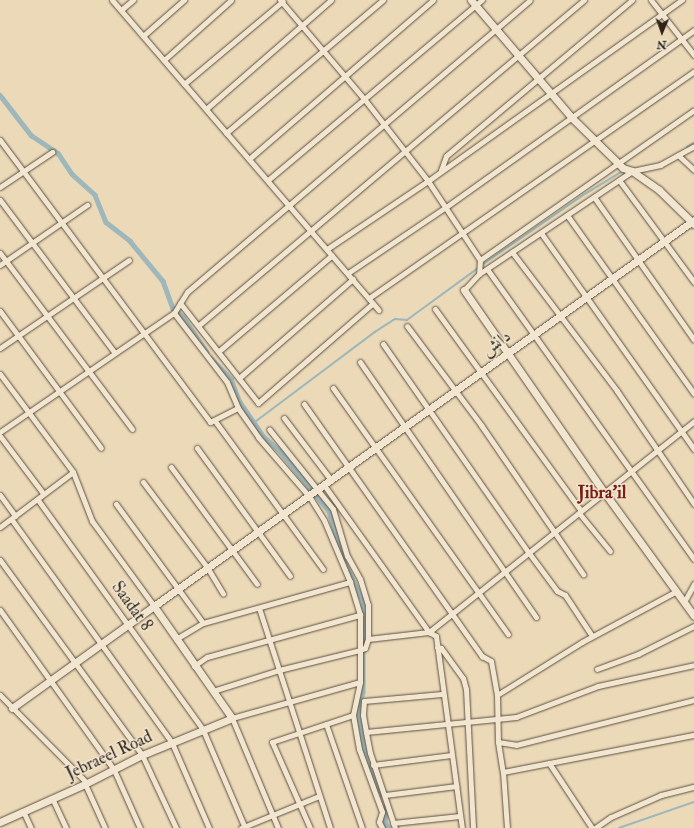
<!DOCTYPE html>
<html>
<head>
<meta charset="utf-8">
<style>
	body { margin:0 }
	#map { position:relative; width:694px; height:828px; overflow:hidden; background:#ebd9b8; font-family:"IM FELL Double Pica",Amiri,serif }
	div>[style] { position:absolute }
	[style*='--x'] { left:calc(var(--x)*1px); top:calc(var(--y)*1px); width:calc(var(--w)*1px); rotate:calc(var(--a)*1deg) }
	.stream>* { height:1.5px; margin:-0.75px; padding:0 0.75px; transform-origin:0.75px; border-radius:0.75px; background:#9eb7ba }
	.canal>* { height:4.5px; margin:-2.25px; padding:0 2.25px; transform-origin:2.25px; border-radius:2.25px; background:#9eb7ba }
	.roads { filter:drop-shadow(0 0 1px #5c5040) drop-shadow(0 0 1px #5c5040) }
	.street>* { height:5px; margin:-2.5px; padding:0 2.5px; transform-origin:2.5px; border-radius:2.5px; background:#f2e6d1 }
	.secondary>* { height:7px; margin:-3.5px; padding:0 3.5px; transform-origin:3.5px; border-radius:3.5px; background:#f2e6d1 }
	span { translate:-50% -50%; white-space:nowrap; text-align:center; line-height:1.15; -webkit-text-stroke:3px #f2e6d1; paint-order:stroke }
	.street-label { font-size:17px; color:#2d2318 }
	.neighbourhood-label { font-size:18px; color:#7a1f14; font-weight:700 }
	.north { position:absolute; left:642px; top:12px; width:40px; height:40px; -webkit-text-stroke:3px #f2e6d1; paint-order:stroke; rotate:182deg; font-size:11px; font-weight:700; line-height:16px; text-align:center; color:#2d2318 }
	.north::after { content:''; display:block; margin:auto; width:14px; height:18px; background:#2d2318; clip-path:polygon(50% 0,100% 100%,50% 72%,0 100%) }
</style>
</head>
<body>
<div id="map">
	<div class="stream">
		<i style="--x:687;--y:147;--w:8;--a:-30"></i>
		<i style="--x:482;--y:265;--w:121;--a:-34.6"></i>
		<i style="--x:582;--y:196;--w:48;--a:-31.4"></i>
		<i style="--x:255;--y:422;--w:150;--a:-36.9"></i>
		<i style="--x:375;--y:332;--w:24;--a:-33"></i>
		<i style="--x:395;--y:319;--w:12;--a:5"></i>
		<i style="--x:407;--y:320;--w:87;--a:-36.1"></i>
		<i style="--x:619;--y:828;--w:79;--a:-19.1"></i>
	</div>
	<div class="canal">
		<i style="--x:0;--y:95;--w:51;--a:52.2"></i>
		<i style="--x:31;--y:135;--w:32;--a:34"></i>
		<i style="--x:58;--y:153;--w:25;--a:56"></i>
		<i style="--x:72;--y:174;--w:31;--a:42"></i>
		<i style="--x:95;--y:195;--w:29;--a:68"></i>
		<i style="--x:106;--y:222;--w:31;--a:38"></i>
		<i style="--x:130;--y:241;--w:52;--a:50.5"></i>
		<i style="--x:163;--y:281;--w:29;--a:70"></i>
		<i style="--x:173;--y:308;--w:13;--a:42"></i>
		<i style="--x:183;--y:317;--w:42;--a:55.6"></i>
		<i style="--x:211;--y:358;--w:29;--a:46"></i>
		<i style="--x:231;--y:379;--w:25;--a:69"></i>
		<i style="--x:240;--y:402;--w:42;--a:55.6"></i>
		<i style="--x:264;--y:437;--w:21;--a:41"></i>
		<i style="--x:280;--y:451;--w:77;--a:50.8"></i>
		<i style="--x:329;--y:511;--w:50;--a:73.7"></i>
		<i style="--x:343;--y:559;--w:47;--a:64.5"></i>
		<i style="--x:363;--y:601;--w:91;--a:90"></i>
		<i style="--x:363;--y:692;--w:22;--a:103"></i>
		<i style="--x:358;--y:713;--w:46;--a:79.9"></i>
		<i style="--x:366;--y:758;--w:39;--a:67"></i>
		<i style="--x:386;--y:806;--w:17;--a:93"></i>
		<i style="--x:385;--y:823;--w:6;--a:51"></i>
	</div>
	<div class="roads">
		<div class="street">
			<i style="--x:112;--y:0;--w:409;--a:49.3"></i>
			<i style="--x:280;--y:0;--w:131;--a:49.6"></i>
			<i style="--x:365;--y:100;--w:103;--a:52.1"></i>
			<i style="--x:428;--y:181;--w:95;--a:56.6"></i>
			<i style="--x:480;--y:260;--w:14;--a:94"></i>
			<i style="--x:651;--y:0;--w:70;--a:52"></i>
			<i style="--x:121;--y:10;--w:16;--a:-40"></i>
			<i style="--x:143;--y:36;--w:55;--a:-41.3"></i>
			<i style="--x:164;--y:60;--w:90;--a:-41.8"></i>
			<i style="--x:184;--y:84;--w:129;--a:-40"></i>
			<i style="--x:206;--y:109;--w:166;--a:-41.1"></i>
			<i style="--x:226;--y:133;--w:206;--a:-40.3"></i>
			<i style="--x:0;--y:140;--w:352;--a:53.3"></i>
			<i style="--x:210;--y:422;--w:31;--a:-27"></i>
			<i style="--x:678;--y:155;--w:22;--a:43"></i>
			<i style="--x:249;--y:159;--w:243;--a:-40.8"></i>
			<i style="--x:441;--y:170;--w:15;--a:-70"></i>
			<i style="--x:446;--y:156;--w:243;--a:-40"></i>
			<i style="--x:268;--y:180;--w:280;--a:-40.1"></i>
			<i style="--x:619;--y:180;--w:127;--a:53.7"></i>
			<i style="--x:0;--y:187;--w:63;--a:-33.9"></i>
			<i style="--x:594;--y:197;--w:174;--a:55"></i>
			<i style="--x:0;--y:200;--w:191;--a:53.1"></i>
			<i style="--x:567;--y:215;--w:219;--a:54.6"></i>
			<i style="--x:541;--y:233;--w:265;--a:54.7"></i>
			<i style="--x:327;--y:249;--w:122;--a:-34"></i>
			<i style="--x:428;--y:181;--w:312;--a:-35.5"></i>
			<i style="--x:512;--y:252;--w:174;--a:52.9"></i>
			<i style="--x:617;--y:391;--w:137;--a:55.7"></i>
			<i style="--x:0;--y:253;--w:220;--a:53.1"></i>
			<i style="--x:480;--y:260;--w:261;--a:-35"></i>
			<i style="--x:0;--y:265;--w:106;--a:-34.6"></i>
			<i style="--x:487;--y:269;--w:356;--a:54.5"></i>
			<i style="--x:348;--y:273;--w:118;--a:-34"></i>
			<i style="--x:446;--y:207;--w:305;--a:-35.5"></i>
			<i style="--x:464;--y:290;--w:22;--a:-47"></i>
			<i style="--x:479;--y:274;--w:184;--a:-33.9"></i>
			<i style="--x:632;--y:171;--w:29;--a:-12"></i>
			<i style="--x:660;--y:165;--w:39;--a:-29"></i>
			<i style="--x:369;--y:298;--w:396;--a:-34.9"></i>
			<i style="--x:180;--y:303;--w:127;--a:52"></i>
			<i style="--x:258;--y:403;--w:152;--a:-41"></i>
			<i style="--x:435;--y:309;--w:249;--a:54.1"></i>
			<i style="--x:0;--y:311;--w:170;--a:53.6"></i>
			<i style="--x:174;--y:313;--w:87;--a:52.5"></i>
			<i style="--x:227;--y:382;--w:28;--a:67"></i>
			<i style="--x:238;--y:408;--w:35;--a:55"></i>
			<i style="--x:258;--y:437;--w:78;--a:49.2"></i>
			<i style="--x:309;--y:496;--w:28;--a:58"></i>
			<i style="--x:324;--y:520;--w:67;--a:67.2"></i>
			<i style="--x:350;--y:582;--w:34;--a:73"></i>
			<i style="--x:360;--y:615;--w:67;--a:90"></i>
			<i style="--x:360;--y:682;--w:34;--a:102"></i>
			<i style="--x:353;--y:715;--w:35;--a:80"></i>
			<i style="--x:359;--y:749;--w:67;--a:69.9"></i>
			<i style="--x:382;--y:812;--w:10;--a:107"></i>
			<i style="--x:379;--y:822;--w:7;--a:63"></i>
			<i style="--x:199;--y:325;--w:504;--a:-40.17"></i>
			<i style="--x:407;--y:326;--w:124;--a:53.2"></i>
			<i style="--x:481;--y:425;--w:181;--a:55.6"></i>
			<i style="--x:383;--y:344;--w:255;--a:55.1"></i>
			<i style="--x:529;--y:553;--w:47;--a:53.6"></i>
			<i style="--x:557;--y:591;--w:9;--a:27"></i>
			<i style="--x:565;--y:595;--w:49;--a:56.6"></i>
			<i style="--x:0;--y:348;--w:156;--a:-34.3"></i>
			<i style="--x:219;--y:351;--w:148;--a:-40.3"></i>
			<i style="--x:360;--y:362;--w:310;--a:55.4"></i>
			<i style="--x:0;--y:374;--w:122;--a:53.3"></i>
			<i style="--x:73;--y:472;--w:53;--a:68.8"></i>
			<i style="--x:92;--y:521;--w:105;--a:53.9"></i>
			<i style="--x:239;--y:378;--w:151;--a:-41"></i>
			<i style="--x:333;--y:388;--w:302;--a:54.6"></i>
			<i style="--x:304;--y:404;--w:309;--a:54.8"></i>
			<i style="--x:482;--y:656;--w:10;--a:29"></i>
			<i style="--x:491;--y:661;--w:35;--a:80"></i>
			<i style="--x:497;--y:695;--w:47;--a:88.8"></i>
			<i style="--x:498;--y:742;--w:30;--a:81"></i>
			<i style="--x:503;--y:772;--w:56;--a:85.9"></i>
			<i style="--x:284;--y:418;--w:78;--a:52.8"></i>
			<i style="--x:215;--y:421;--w:183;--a:53.9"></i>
			<i style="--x:0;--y:432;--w:211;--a:-34.4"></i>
			<i style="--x:174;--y:313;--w:25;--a:-58"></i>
			<i style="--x:187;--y:292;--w:450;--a:-40.4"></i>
			<i style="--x:0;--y:436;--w:71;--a:53"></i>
			<i style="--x:197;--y:448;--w:158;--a:54"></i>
			<i style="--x:171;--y:467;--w:145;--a:53.7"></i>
			<i style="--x:143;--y:482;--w:106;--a:53"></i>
			<i style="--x:207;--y:567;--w:31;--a:59"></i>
			<i style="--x:324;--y:485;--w:181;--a:54.5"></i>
			<i style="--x:429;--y:632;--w:8;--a:30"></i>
			<i style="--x:436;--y:636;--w:194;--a:82.3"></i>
			<i style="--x:0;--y:495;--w:26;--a:54"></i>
			<i style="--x:38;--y:500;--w:283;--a:54.3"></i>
			<i style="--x:203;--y:730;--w:107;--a:66.8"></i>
			<i style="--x:116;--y:504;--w:147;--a:53.8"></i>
			<i style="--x:579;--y:513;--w:49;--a:50.8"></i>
			<i style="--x:12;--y:520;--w:274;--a:54.3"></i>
			<i style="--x:172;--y:743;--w:93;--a:66.5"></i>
			<i style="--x:0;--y:527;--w:91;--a:-37"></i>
			<i style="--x:0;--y:560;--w:241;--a:53.9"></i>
			<i style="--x:142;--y:755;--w:81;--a:65"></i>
			<i style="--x:684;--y:602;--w:21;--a:-61"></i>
			<i style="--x:259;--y:608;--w:231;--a:72.1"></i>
			<i style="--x:0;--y:610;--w:196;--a:54.5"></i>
			<i style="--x:114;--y:770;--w:64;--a:65.9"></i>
			<i style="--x:176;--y:639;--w:31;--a:-31"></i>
			<i style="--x:203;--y:623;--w:153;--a:-15.6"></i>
			<i style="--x:368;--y:639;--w:61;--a:-6.5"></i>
			<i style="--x:429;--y:632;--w:339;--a:-38.5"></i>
			<i style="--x:437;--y:647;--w:4;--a:14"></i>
			<i style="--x:441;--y:648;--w:37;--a:54"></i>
			<i style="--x:463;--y:678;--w:11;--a:75"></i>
			<i style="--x:466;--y:689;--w:139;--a:87.1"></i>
			<i style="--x:194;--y:666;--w:16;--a:-35"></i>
			<i style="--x:207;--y:657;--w:159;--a:-15.4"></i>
			<i style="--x:597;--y:669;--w:44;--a:-20.1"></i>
			<i style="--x:638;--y:654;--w:63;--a:-26.6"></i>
			<i style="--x:213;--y:691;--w:69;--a:-17.7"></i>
			<i style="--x:279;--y:670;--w:83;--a:-13.9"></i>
			<i style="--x:360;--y:650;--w:5;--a:-22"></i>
			<i style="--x:365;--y:648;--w:9;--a:-72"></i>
			<i style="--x:368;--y:639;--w:34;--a:-90"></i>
			<i style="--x:368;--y:605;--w:27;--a:-107"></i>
			<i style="--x:360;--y:579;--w:26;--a:-119"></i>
			<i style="--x:347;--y:556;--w:49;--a:-106.6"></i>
			<i style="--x:333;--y:509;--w:102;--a:-128.7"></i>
			<i style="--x:0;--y:695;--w:124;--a:45.3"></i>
			<i style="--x:497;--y:695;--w:100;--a:-31.9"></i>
			<i style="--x:582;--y:642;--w:106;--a:-28.3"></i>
			<i style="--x:326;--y:724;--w:110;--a:70.9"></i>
			<i style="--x:366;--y:732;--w:17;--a:-100"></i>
			<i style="--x:363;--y:715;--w:14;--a:-86"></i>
			<i style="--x:364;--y:701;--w:78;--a:-5.1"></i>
			<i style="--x:498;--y:742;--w:18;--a:9"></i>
			<i style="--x:516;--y:745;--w:184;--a:-14.2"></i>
			<i style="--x:549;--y:763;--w:78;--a:56.5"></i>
			<i style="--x:373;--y:765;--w:79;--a:-7.3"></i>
			<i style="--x:503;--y:772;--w:195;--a:-11"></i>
			<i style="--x:85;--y:784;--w:48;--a:65.6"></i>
			<i style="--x:385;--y:795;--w:72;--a:-7.2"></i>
			<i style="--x:52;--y:798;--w:33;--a:65"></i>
			<i style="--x:23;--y:811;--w:19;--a:65"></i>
			<i style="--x:393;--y:823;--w:67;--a:-6"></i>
			<i style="--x:241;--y:828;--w:84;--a:-22.3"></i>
			<i style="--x:278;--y:828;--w:119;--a:-112.7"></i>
			<i style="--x:232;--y:718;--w:133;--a:-15.7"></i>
			<i style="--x:310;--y:828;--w:94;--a:-113.8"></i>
			<i style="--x:272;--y:742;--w:85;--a:-18.4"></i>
			<i style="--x:395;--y:828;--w:79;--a:-108.4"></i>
			<i style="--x:370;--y:753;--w:21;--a:-101"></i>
			<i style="--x:366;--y:732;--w:151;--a:-5.7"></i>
			<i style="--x:516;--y:717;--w:88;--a:-20.7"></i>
			<i style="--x:598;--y:686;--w:98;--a:-12.3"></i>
			<i style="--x:595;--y:828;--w:19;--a:-35"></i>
			<i style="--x:611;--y:817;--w:55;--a:-23.7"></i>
			<i style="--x:661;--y:795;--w:34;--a:-14"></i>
		</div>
		<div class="secondary">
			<i style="--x:471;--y:0;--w:155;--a:49.4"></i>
			<i style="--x:572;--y:118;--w:71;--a:44.4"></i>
			<i style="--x:623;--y:168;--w:9;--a:18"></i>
			<i style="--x:632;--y:171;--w:33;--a:35"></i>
			<i style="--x:659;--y:190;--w:49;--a:44.2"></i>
			<i style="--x:464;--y:290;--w:246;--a:55.3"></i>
			<i style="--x:604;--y:492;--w:153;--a:54"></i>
			<i style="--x:12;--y:708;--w:175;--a:-35.7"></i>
			<i style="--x:0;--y:822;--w:93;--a:-24.1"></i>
			<i style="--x:85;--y:784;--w:64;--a:-27"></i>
			<i style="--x:142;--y:755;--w:97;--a:-22.3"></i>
			<i style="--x:232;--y:718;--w:136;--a:-124.9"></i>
			<i style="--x:154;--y:606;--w:664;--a:-35.56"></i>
		</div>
	</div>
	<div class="street-label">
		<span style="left:496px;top:343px;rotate:-35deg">دانش</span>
		<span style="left:132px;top:606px;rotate:54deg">Saadat 8</span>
		<span style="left:109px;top:755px;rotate:-25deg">Jebraeel Road</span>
	</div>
	<div class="neighbourhood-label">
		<span style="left:602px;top:493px">Jibra'il</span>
	</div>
	<div class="north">N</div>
</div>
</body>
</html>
